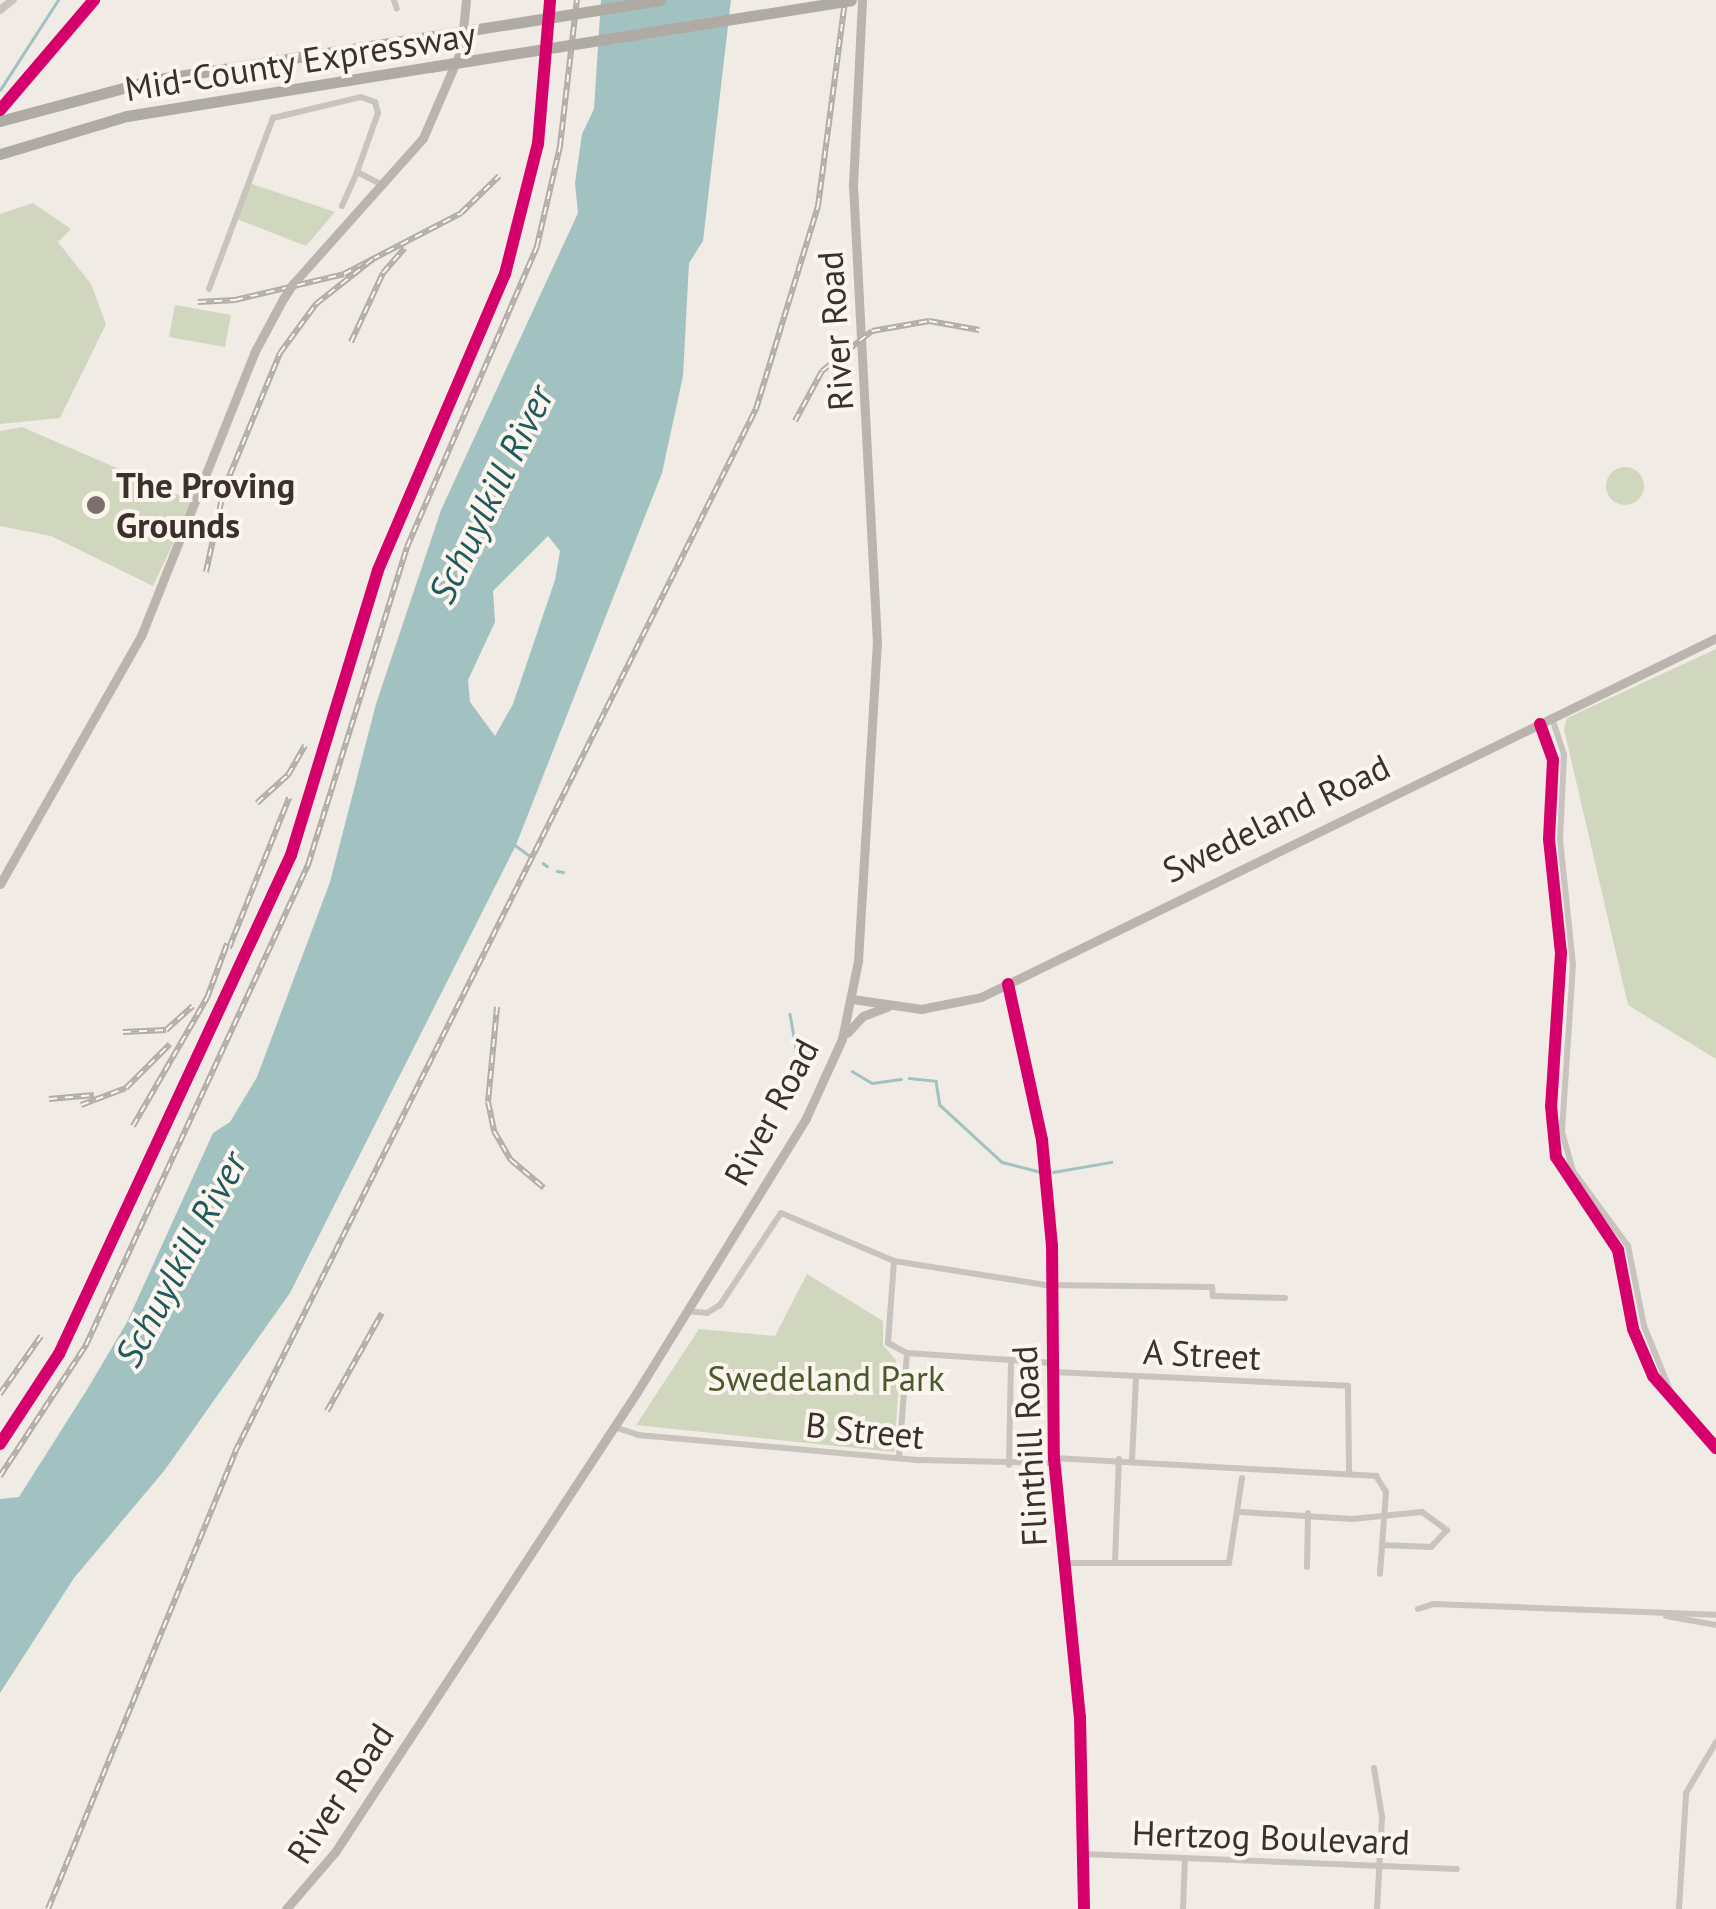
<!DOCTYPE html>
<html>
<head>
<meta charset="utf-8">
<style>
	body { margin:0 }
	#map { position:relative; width:1716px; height:1909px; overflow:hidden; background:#f0ebe5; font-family:"PT Sans",sans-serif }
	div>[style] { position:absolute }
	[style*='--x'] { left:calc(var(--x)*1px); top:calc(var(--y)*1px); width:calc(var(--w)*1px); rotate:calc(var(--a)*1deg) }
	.green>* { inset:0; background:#d1d6bf }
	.round { border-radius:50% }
	.water>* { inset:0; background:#a1c2c1 }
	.stream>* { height:2.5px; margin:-1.25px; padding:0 1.25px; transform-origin:1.25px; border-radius:1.25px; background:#a1c2c1 }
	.minor>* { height:6px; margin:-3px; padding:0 3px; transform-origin:3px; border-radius:3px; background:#c9c3be }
	.tertiary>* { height:8px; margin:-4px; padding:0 4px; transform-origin:4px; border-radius:4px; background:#c9c3be }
	.secondary>* { height:9px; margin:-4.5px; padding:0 4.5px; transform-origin:4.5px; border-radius:4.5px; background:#bab3ae }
	.motorway>* { height:11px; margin:-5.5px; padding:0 5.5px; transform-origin:5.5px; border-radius:5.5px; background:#afaaa4 }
	.rail>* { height:6px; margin-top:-3px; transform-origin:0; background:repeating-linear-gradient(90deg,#fbf5ee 0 8px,#b1aca8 0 16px); box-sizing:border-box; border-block:2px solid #b1aca8 }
	.secondary-bridge>* { height:9px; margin:-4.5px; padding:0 4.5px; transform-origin:4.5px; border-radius:4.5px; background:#bab3ae }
	.motorway-bridge>* { height:11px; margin:-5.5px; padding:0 5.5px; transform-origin:5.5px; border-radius:5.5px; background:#afaaa4 }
	.cycleway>* { height:12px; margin:-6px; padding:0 6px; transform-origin:6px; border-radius:6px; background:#d6006c }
	.dots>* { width:28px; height:28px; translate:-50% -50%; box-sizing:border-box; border:5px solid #fbf5ee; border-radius:50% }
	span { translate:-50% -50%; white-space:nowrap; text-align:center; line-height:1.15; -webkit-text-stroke:8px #fbf5ee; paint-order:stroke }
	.street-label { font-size:35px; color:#3b302b }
	.poi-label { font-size:35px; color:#3b302b; font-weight:700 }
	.left { translate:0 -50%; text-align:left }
	.park-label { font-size:35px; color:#4a5a2e }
	.water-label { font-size:38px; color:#1f5a5e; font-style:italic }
</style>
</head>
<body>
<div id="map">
	<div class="green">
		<i style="clip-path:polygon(249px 183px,335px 212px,306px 246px,237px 219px)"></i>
		<i style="clip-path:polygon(33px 203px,71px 229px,58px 242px,91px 284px,106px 324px,60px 418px,0 424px,0 214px)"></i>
		<i style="clip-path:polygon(175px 305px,231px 315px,225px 347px,169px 337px)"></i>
		<i style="clip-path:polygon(22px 427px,193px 501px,153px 586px,51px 536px,0 526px,0 431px)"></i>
		<i class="round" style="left:1606px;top:467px;width:38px;height:38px"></i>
		<i style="clip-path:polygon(1716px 649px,1716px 1059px,1628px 1005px,1564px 729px,1567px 718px)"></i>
		<i style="clip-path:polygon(807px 1274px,883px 1321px,883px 1345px,896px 1360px,899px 1381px,894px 1452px,636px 1425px,699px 1329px,775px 1336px)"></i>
	</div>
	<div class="water">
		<i style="clip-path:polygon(evenodd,601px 0,731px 0,703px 241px,689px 263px,683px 376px,662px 473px,516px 845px,290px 1293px,164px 1471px,74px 1578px,0 1693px,0 1499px,19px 1497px,88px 1388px,127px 1322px,213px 1133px,230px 1122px,257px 1077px,330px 882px,376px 704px,441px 510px,578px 213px,575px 183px,582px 134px,594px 109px,601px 0,548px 536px,560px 551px,555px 580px,513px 704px,495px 736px,470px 702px,468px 680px,495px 622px,493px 591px,548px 536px)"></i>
	</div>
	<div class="stream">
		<i style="--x:0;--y:90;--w:107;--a:-57.2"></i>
		<i style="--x:515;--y:845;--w:19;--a:36"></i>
		<i style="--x:543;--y:863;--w:5;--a:37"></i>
		<i style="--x:557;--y:871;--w:6;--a:9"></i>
		<i style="--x:790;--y:1014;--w:35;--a:80"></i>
		<i style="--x:796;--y:1048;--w:23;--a:20"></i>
		<i style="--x:852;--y:1071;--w:23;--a:31"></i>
		<i style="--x:872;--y:1083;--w:29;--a:-8"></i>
		<i style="--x:909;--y:1078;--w:27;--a:6"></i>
		<i style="--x:936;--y:1081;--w:24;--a:81"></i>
		<i style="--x:940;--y:1105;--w:84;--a:42.6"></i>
		<i style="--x:1002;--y:1162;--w:40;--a:14.4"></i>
		<i style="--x:1053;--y:1172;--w:59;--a:-9.8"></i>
	</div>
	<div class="minor">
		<i style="--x:394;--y:0;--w:9;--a:72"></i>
		<i style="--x:342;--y:206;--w:37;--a:-66"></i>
		<i style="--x:357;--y:172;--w:30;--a:27"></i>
		<i style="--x:209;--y:289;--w:183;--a:-69.5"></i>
		<i style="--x:273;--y:118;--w:90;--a:-13.4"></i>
		<i style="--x:361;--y:97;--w:15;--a:20"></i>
		<i style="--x:375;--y:102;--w:11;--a:75"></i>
		<i style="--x:378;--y:113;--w:63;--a:109.6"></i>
		<i style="--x:1552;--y:718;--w:39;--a:72"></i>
		<i style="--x:1564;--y:755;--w:84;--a:92.7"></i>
		<i style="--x:1560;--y:839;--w:127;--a:84.1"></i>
		<i style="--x:1573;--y:965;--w:167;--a:93.8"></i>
		<i style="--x:1562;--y:1132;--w:41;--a:74.2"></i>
		<i style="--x:1573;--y:1171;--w:93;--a:53.7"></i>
		<i style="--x:1628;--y:1246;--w:82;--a:78.7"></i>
		<i style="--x:1644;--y:1326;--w:74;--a:67.9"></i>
		<i style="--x:1540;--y:724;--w:38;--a:70"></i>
		<i style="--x:1553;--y:760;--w:79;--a:92.9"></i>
		<i style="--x:1549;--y:839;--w:115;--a:84"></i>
		<i style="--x:1561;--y:953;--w:153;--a:93.7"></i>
		<i style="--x:1551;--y:1106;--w:51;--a:84.4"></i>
		<i style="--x:1556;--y:1157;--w:112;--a:56.3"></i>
		<i style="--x:1618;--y:1250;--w:80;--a:79.2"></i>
		<i style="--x:1633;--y:1329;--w:51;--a:66.9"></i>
		<i style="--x:1653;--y:1376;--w:96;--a:48.8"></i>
		<i style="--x:894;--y:1261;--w:82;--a:94.2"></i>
		<i style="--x:888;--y:1343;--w:21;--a:28"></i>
		<i style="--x:907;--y:1353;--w:105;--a:94.4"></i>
		<i style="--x:687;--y:1311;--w:20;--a:6"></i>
		<i style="--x:707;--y:1313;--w:15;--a:-32"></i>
		<i style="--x:720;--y:1305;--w:110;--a:-56.5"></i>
		<i style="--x:781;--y:1213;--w:123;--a:23"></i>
		<i style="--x:894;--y:1261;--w:153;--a:9"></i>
		<i style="--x:1045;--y:1285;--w:167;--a:0.7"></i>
		<i style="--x:1212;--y:1287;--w:9;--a:84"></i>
		<i style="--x:1213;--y:1296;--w:72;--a:1.6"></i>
		<i style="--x:907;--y:1353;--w:147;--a:3.9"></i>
		<i style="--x:1054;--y:1372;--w:294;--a:2.7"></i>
		<i style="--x:1348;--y:1386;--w:86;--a:89.3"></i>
		<i style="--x:614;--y:1427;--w:25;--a:18"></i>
		<i style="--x:638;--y:1435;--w:283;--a:5.1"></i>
		<i style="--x:920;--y:1460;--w:134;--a:1.3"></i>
		<i style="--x:1054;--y:1458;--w:323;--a:3.2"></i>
		<i style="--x:1376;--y:1476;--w:19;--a:58"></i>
		<i style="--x:1386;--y:1492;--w:82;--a:94.2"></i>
		<i style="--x:1132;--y:1460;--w:83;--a:-87.2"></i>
		<i style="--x:1009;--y:1465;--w:104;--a:-88.9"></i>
		<i style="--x:1241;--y:1512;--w:111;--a:3.6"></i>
		<i style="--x:1352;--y:1519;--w:70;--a:-5.7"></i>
		<i style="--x:1422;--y:1512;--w:31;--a:36"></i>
		<i style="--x:1447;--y:1530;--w:23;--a:133"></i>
		<i style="--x:1431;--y:1547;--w:49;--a:-177.7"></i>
		<i style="--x:1115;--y:1561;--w:102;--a:-87.8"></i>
		<i style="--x:1064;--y:1563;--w:165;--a:0"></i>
		<i style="--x:1229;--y:1563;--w:86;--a:-81.3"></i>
		<i style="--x:1307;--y:1567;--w:54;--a:-88.9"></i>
		<i style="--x:1418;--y:1609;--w:16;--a:-18"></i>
		<i style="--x:1433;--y:1604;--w:283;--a:2.2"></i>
		<i style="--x:1666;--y:1616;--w:51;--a:10.2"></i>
		<i style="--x:1374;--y:1768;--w:50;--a:80.7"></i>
		<i style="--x:1382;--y:1817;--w:92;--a:93.1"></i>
		<i style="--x:1083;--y:1854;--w:374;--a:2.3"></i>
		<i style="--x:1183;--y:1909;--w:51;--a:-87.8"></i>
		<i style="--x:1679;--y:1909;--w:116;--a:-86.5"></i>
		<i style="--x:1686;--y:1793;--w:59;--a:-59.5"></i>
	</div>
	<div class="tertiary">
		<i style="--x:0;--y:10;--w:16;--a:-38"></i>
		<i style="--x:1008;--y:984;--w:160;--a:77.7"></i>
		<i style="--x:1042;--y:1140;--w:106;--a:84.6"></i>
		<i style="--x:1052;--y:1246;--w:212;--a:89.5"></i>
		<i style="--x:1054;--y:1458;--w:260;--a:84.3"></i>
		<i style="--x:1080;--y:1717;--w:192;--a:88.8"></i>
	</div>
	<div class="secondary">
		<i style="--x:292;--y:285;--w:197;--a:-48.3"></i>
		<i style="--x:423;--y:138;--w:96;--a:-66.6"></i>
		<i style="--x:461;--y:50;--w:50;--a:-84.3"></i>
		<i style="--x:0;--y:884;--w:285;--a:-60.4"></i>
		<i style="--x:141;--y:636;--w:305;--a:-68.2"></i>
		<i style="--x:254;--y:353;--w:61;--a:-61.8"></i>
		<i style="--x:852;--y:999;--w:70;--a:8.2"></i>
		<i style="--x:921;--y:1009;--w:61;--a:-11.3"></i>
		<i style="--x:981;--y:997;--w:818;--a:-26.03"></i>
		<i style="--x:847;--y:1033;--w:23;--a:-47"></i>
		<i style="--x:863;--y:1016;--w:26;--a:-21"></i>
		<i style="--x:286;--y:1909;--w:75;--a:-49.3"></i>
		<i style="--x:335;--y:1852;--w:550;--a:-56.71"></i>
		<i style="--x:637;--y:1392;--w:322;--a:-58.3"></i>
		<i style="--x:806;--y:1118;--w:87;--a:-65.5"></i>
		<i style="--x:842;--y:1039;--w:80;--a:-78.4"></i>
		<i style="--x:858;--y:961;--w:319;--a:-86.6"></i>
		<i style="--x:877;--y:643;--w:459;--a:-93"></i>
		<i style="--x:853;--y:185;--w:185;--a:-87.2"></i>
	</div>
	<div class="motorway">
		<i style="--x:0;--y:121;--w:158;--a:-15"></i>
		<i style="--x:153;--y:80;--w:291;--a:-8.9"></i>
		<i style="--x:0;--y:154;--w:133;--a:-16.7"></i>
		<i style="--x:127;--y:116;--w:307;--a:-9.2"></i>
	</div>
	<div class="rail">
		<i style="--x:198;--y:302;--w:37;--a:-3"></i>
		<i style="--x:235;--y:300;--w:112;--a:-13.4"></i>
		<i style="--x:344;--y:274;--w:132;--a:-27.5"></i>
		<i style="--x:461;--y:213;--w:53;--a:-44.2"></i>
		<i style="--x:351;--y:342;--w:76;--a:-65.1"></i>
		<i style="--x:383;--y:273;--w:33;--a:-49"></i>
		<i style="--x:795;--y:421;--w:57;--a:-61.6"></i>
		<i style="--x:822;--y:371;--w:64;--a:-38.7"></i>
		<i style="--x:872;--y:331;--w:58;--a:-10"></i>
		<i style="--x:929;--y:321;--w:51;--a:10.2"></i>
		<i style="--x:206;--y:572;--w:85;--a:-77.8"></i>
		<i style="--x:224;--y:489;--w:147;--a:-67.6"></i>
		<i style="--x:280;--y:353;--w:61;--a:-53.7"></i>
		<i style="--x:316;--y:304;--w:74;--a:-38.4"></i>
		<i style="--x:257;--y:803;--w:42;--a:-42.1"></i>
		<i style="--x:288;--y:775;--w:34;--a:-60"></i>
		<i style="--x:229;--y:948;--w:162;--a:-68.2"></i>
		<i style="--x:497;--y:1007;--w:95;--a:95.4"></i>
		<i style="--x:488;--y:1102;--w:30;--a:78"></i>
		<i style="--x:494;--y:1131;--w:34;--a:60"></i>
		<i style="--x:511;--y:1160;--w:43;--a:40.3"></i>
		<i style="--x:123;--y:1032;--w:43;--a:-2.7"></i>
		<i style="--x:166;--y:1030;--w:36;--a:-42"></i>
		<i style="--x:49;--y:1099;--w:45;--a:-5.1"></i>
		<i style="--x:81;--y:1105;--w:48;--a:-20.7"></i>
		<i style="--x:126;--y:1088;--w:62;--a:-45"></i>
		<i style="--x:133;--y:1126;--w:148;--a:-60"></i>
		<i style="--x:207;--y:998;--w:58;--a:-69.7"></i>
		<i style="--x:0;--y:1394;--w:71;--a:-54.7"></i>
		<i style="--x:327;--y:1411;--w:112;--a:-60.7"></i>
		<i style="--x:0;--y:1476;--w:157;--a:-56.7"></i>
		<i style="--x:86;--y:1345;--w:529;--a:-65.18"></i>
		<i style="--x:308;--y:865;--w:333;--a:-72.7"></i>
		<i style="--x:407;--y:547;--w:328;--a:-66.6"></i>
		<i style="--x:537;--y:246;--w:103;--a:-77"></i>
		<i style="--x:560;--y:146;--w:147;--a:-83.4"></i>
		<i style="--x:48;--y:1909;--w:494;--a:-67.7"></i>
		<i style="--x:235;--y:1452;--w:1166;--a:-63.46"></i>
		<i style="--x:756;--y:409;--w:212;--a:-73"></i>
		<i style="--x:818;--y:206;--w:208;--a:-82.5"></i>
	</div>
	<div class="secondary-bridge">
		<i style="--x:283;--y:299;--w:17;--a:-57"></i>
	</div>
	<div class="motorway-bridge">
		<i style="--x:440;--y:35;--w:223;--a:-9"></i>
		<i style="--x:430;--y:67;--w:426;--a:-9"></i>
	</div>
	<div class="cycleway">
		<i style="--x:0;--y:110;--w:145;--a:-49.5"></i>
		<i style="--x:1540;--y:724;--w:38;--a:70"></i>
		<i style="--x:1553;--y:760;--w:79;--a:92.9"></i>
		<i style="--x:1549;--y:839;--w:115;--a:84"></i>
		<i style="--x:1561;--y:953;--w:153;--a:93.7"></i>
		<i style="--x:1551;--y:1106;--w:51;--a:84.4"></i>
		<i style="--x:1556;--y:1157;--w:112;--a:56.3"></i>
		<i style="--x:1618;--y:1250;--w:80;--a:79.2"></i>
		<i style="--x:1633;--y:1329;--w:51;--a:66.9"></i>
		<i style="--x:1653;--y:1376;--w:96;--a:48.8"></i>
		<i style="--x:1008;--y:984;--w:160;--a:77.7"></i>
		<i style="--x:1042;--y:1140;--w:106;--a:84.6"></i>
		<i style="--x:1052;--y:1246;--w:212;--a:89.5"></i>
		<i style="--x:1054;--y:1458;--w:260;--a:84.3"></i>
		<i style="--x:1080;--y:1717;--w:192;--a:88.8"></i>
		<i style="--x:0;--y:1444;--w:108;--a:-56.8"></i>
		<i style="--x:59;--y:1354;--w:550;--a:-65.06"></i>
		<i style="--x:291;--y:855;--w:298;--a:-73"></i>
		<i style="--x:378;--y:570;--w:322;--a:-66.8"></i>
		<i style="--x:505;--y:274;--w:134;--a:-75.8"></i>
		<i style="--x:538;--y:144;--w:144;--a:-85.2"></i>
	</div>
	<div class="dots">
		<i style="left:96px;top:505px;background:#7a716c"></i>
	</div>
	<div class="street-label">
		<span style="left:300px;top:61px;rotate:-9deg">Mid-County Expressway</span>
		<span style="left:835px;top:331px;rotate:-94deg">River Road</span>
		<span style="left:1276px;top:818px;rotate:-26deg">Swedeland Road</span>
		<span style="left:771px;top:1112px;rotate:-62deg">River Road</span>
		<span style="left:1202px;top:1354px;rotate:3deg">A Street</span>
		<span style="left:865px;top:1430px;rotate:6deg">B Street</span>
		<span style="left:1029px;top:1446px;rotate:-93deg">Flinthill Road</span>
		<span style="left:340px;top:1793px;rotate:-56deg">River Road</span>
		<span style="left:1271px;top:1837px;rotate:2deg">Hertzog Boulevard</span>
	</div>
	<div class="poi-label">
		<span class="left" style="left:116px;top:505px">The Proving<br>Grounds</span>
	</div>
	<div class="park-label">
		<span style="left:826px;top:1378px">Swedeland Park</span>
	</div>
	<div class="water-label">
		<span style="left:490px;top:494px;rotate:-64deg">Schuylkill River</span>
		<span style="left:180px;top:1259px;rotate:-62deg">Schuylkill River</span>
	</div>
</div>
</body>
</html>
